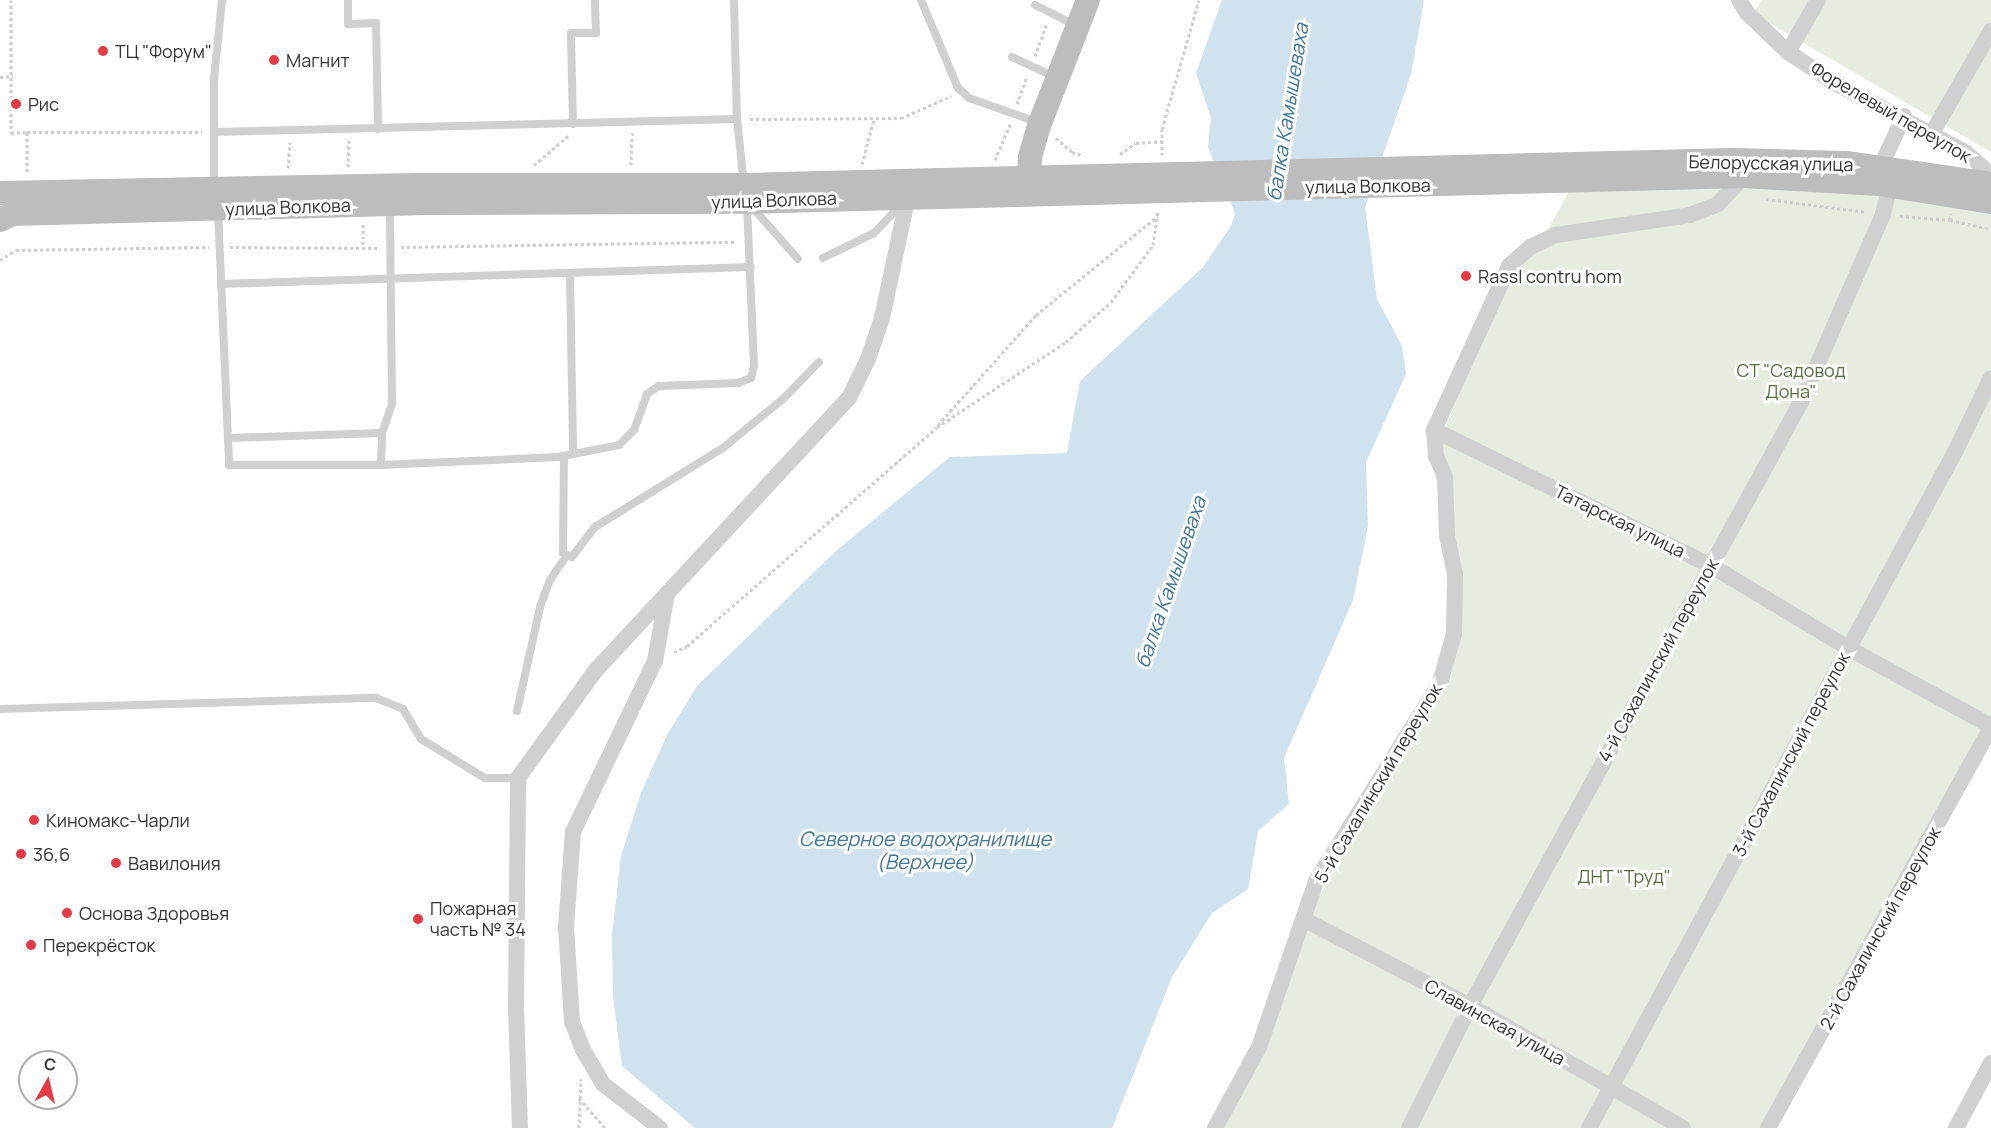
<!DOCTYPE html>
<html>
<head>
<meta charset="utf-8">
<style>
	body { margin:0 }
	#map { position:relative; width:1991px; height:1128px; overflow:hidden; background:#fff; font-family:Manrope,sans-serif }
	div>[style] { position:absolute }
	[style*='--x'] { left:calc(var(--x)*1px); top:calc(var(--y)*1px); width:calc(var(--w)*1px); rotate:calc(var(--a)*1deg) }
	.green>* { inset:0; background:#e6ecdf }
	.water>* { inset:0; background:#cfe2ee }
	.path>* { height:3px; margin-top:-1.5px; transform-origin:0; background:repeating-linear-gradient(90deg,#cdcdcd 0 3px,transparent 0 6px) }
	.lane>* { height:8px; margin:-4px; padding:0 4px; transform-origin:4px; border-radius:4px; background:#d0d0d0 }
	.street>* { height:16px; margin:-8px; padding:0 8px; transform-origin:8px; border-radius:8px; background:#d0d0d0 }
	.secondary>* { height:24px; margin:-12px; padding:0 12px; transform-origin:12px; border-radius:12px; background:#bdbdbd }
	.dots>* { width:16px; height:16px; translate:-50% -50%; box-sizing:border-box; border:3px solid #fff; border-radius:50% }
	span { translate:-50% -50%; white-space:nowrap; text-align:center; line-height:1.15; -webkit-text-stroke:6px #fff; paint-order:stroke }
	.poi-label { font-size:18px; color:#333 }
	.left { translate:0 -50%; text-align:left }
	.street-label { font-size:18px; color:#333 }
	.park-label { font-size:18px; color:#56703f }
	.water-label { font-size:20px; color:#3f7597; font-style:italic }
	.north { position:absolute; left:18px; top:1050px; width:60px; height:60px; box-sizing:border-box; background:#fff; border:2px solid #adadad; border-radius:50%; rotate:8deg; font-size:16px; font-weight:700; line-height:24px; text-align:center; color:#333 }
	.north::after { content:''; display:block; margin:auto; width:21px; height:27px; background:#e63946; clip-path:polygon(50% 0,100% 100%,50% 72%,0 100%) }
</style>
</head>
<body>
<div id="map">
	<div class="green">
		<i style="clip-path:polygon(1761px 0,1991px 0,1991px 152px,1754px 14px)"></i>
		<i style="clip-path:polygon(1767px 181px,1991px 210px,1991px 727px,1773px 1128px,1218px 1128px,1313px 906px,1453px 672px,1443px 434px,1501px 289px,1546px 233px,1571px 188px)"></i>
	</div>
	<div class="water">
		<i style="clip-path:polygon(1222px 0,1424px 0,1411px 74px,1365px 207px,1377px 299px,1402px 346px,1406px 374px,1366px 462px,1368px 526px,1353px 600px,1284px 758px,1289px 804px,1258px 831px,1248px 889px,1212px 913px,1172px 977px,1112px 1128px,695px 1128px,622px 1066px,613px 997px,612px 935px,621px 856px,641px 793px,667px 735px,697px 686px,837px 550px,950px 457px,1067px 453px,1080px 381px,1203px 267px,1231px 226px,1235px 213px,1208px 147px,1211px 118px,1196px 73px)"></i>
	</div>
	<div class="path">
		<i style="--x:11;--y:0;--w:133;--a:90"></i>
		<i style="--x:11;--y:133;--w:16;--a:-4"></i>
		<i style="--x:27;--y:132;--w:42;--a:90"></i>
		<i style="--x:1035;--y:56;--w:35;--a:-70"></i>
		<i style="--x:0;--y:77;--w:13;--a:-4"></i>
		<i style="--x:1017;--y:104;--w:30;--a:-70"></i>
		<i style="--x:750;--y:119;--w:151;--a:-0.4"></i>
		<i style="--x:901;--y:118;--w:55;--a:-23.7"></i>
		<i style="--x:27;--y:132;--w:175;--a:0"></i>
		<i style="--x:1056;--y:138;--w:21;--a:41"></i>
		<i style="--x:1072;--y:152;--w:10;--a:17"></i>
		<i style="--x:1120;--y:154;--w:19;--a:-35"></i>
		<i style="--x:1136;--y:143;--w:26;--a:-4"></i>
		<i style="--x:1162;--y:155;--w:26;--a:-90"></i>
		<i style="--x:1162;--y:129;--w:134;--a:-74"></i>
		<i style="--x:995;--y:160;--w:39;--a:-67"></i>
		<i style="--x:862;--y:164;--w:47;--a:-75.1"></i>
		<i style="--x:534;--y:165;--w:45;--a:-40.5"></i>
		<i style="--x:631;--y:165;--w:32;--a:-88"></i>
		<i style="--x:348;--y:167;--w:27;--a:-88"></i>
		<i style="--x:288;--y:168;--w:26;--a:-86"></i>
		<i style="--x:1766;--y:199;--w:101;--a:7.4"></i>
		<i style="--x:1900;--y:216;--w:50;--a:4.6"></i>
		<i style="--x:1950;--y:220;--w:6;--a:-81"></i>
		<i style="--x:1950;--y:220;--w:42;--a:12.4"></i>
		<i style="--x:363;--y:224;--w:23;--a:90"></i>
		<i style="--x:230;--y:247;--w:150;--a:0.4"></i>
		<i style="--x:401;--y:247;--w:335;--a:-0.9"></i>
		<i style="--x:0;--y:260;--w:19;--a:-32"></i>
		<i style="--x:16;--y:250;--w:193;--a:-0.9"></i>
		<i style="--x:938;--y:425;--w:147;--a:-48.3"></i>
		<i style="--x:1036;--y:315;--w:157;--a:-39.1"></i>
		<i style="--x:674;--y:652;--w:14;--a:-25"></i>
		<i style="--x:687;--y:646;--w:332;--a:-41.2"></i>
		<i style="--x:937;--y:427;--w:154;--a:-33.4"></i>
		<i style="--x:1066;--y:342;--w:60;--a:-41.6"></i>
		<i style="--x:1111;--y:302;--w:71;--a:-53.6"></i>
		<i style="--x:1153;--y:245;--w:35;--a:-82"></i>
		<i style="--x:579;--y:1098;--w:40;--a:49"></i>
		<i style="--x:579;--y:1128;--w:49;--a:-87.7"></i>
	</div>
	<div class="lane">
		<i style="--x:348;--y:0;--w:24;--a:90"></i>
		<i style="--x:348;--y:24;--w:28;--a:-2"></i>
		<i style="--x:376;--y:23;--w:106;--a:88.9"></i>
		<i style="--x:734;--y:0;--w:119;--a:88.6"></i>
		<i style="--x:921;--y:0;--w:95;--a:67.2"></i>
		<i style="--x:958;--y:88;--w:15;--a:42"></i>
		<i style="--x:969;--y:98;--w:72;--a:19.4"></i>
		<i style="--x:1035;--y:5;--w:45;--a:26.6"></i>
		<i style="--x:1012;--y:57;--w:47;--a:24.9"></i>
		<i style="--x:573;--y:124;--w:91;--a:-91.3"></i>
		<i style="--x:571;--y:33;--w:25;--a:0"></i>
		<i style="--x:596;--y:33;--w:33;--a:-92"></i>
		<i style="--x:214;--y:132;--w:523;--a:-1.42"></i>
		<i style="--x:737;--y:119;--w:65;--a:83.9"></i>
		<i style="--x:214;--y:188;--w:110;--a:-90"></i>
		<i style="--x:214;--y:78;--w:78;--a:-84.1"></i>
		<i style="--x:752;--y:207;--w:69;--a:48.5"></i>
		<i style="--x:218;--y:210;--w:255;--a:87.5"></i>
		<i style="--x:229;--y:465;--w:152;--a:0"></i>
		<i style="--x:381;--y:465;--w:177;--a:-2.6"></i>
		<i style="--x:558;--y:457;--w:62;--a:-11.1"></i>
		<i style="--x:619;--y:445;--w:21;--a:-45"></i>
		<i style="--x:634;--y:430;--w:38;--a:-70"></i>
		<i style="--x:647;--y:394;--w:14;--a:-34"></i>
		<i style="--x:659;--y:386;--w:79;--a:-2.2"></i>
		<i style="--x:738;--y:383;--w:14;--a:-21"></i>
		<i style="--x:751;--y:378;--w:12;--a:-76"></i>
		<i style="--x:754;--y:366;--w:163;--a:-92.5"></i>
		<i style="--x:823;--y:258;--w:57;--a:-26.1"></i>
		<i style="--x:874;--y:233;--w:42;--a:-46"></i>
		<i style="--x:570;--y:274;--w:180;--a:89"></i>
		<i style="--x:221;--y:284;--w:530;--a:-1.84"></i>
		<i style="--x:229;--y:438;--w:153;--a:-1.9"></i>
		<i style="--x:564;--y:456;--w:97;--a:90.6"></i>
		<i style="--x:563;--y:553;--w:10;--a:24"></i>
		<i style="--x:572;--y:557;--w:38;--a:-53"></i>
		<i style="--x:595;--y:527;--w:150;--a:-31.7"></i>
		<i style="--x:723;--y:448;--w:79;--a:-39.3"></i>
		<i style="--x:784;--y:398;--w:50;--a:-45.8"></i>
		<i style="--x:381;--y:465;--w:32;--a:-88"></i>
		<i style="--x:382;--y:433;--w:31;--a:-71"></i>
		<i style="--x:392;--y:404;--w:198;--a:-90.6"></i>
		<i style="--x:0;--y:709;--w:376;--a:-1.7"></i>
		<i style="--x:376;--y:698;--w:29;--a:22"></i>
		<i style="--x:403;--y:709;--w:35;--a:59"></i>
		<i style="--x:421;--y:739;--w:75;--a:31.4"></i>
		<i style="--x:485;--y:778;--w:33;--a:0"></i>
		<i style="--x:517;--y:711;--w:107;--a:-77.5"></i>
		<i style="--x:540;--y:607;--w:29;--a:-70"></i>
		<i style="--x:550;--y:580;--w:30;--a:-56"></i>
	</div>
	<div class="street">
		<i style="--x:1739;--y:0;--w:15;--a:58"></i>
		<i style="--x:1747;--y:13;--w:57;--a:43.6"></i>
		<i style="--x:1788;--y:52;--w:54;--a:33.7"></i>
		<i style="--x:1833;--y:82;--w:149;--a:27.9"></i>
		<i style="--x:1965;--y:152;--w:35;--a:41"></i>
		<i style="--x:1788;--y:52;--w:60;--a:-60"></i>
		<i style="--x:1932;--y:133;--w:118;--a:-60"></i>
		<i style="--x:1881;--y:166;--w:55;--a:-65.3"></i>
		<i style="--x:1434;--y:430;--w:307;--a:26.1"></i>
		<i style="--x:1710;--y:565;--w:161;--a:31"></i>
		<i style="--x:1848;--y:648;--w:163;--a:28.6"></i>
		<i style="--x:1305;--y:920;--w:186;--a:27.5"></i>
		<i style="--x:1470;--y:1006;--w:245;--a:29.8"></i>
		<i style="--x:520;--y:1128;--w:119;--a:-91.9"></i>
		<i style="--x:516;--y:1009;--w:231;--a:-89.5"></i>
		<i style="--x:518;--y:778;--w:133;--a:-54.2"></i>
		<i style="--x:596;--y:670;--w:371;--a:-47.1"></i>
		<i style="--x:849;--y:398;--w:43;--a:-64"></i>
		<i style="--x:868;--y:359;--w:43;--a:-71.1"></i>
		<i style="--x:882;--y:318;--w:125;--a:-78"></i>
		<i style="--x:660;--y:1128;--w:72;--a:-142.3"></i>
		<i style="--x:603;--y:1084;--w:39;--a:-120"></i>
		<i style="--x:583;--y:1050;--w:30;--a:-111"></i>
		<i style="--x:572;--y:1022;--w:95;--a:-93.6"></i>
		<i style="--x:566;--y:927;--w:95;--a:-85.8"></i>
		<i style="--x:573;--y:832;--w:190;--a:-64.4"></i>
		<i style="--x:655;--y:661;--w:69;--a:-80"></i>
		<i style="--x:1215;--y:1128;--w:92;--a:-61.5"></i>
		<i style="--x:1259;--y:1047;--w:176;--a:-71"></i>
		<i style="--x:1316;--y:881;--w:234;--a:-57.9"></i>
		<i style="--x:1440;--y:683;--w:51;--a:-74.1"></i>
		<i style="--x:1454;--y:634;--w:60;--a:-89"></i>
		<i style="--x:1455;--y:574;--w:40;--a:-102"></i>
		<i style="--x:1447;--y:535;--w:58;--a:-92"></i>
		<i style="--x:1445;--y:477;--w:23;--a:-113"></i>
		<i style="--x:1436;--y:456;--w:26;--a:-94"></i>
		<i style="--x:1434;--y:430;--w:180;--a:-65.4"></i>
		<i style="--x:1509;--y:266;--w:28;--a:-42"></i>
		<i style="--x:1530;--y:247;--w:29;--a:-25"></i>
		<i style="--x:1556;--y:235;--w:135;--a:-8.5"></i>
		<i style="--x:1690;--y:215;--w:30;--a:-21"></i>
		<i style="--x:1718;--y:204;--w:38;--a:-47"></i>
		<i style="--x:1409;--y:1128;--w:136;--a:-63.4"></i>
		<i style="--x:1470;--y:1006;--w:689;--a:-61.28"></i>
		<i style="--x:1801;--y:402;--w:205;--a:-66.4"></i>
		<i style="--x:1883;--y:214;--w:30;--a:-76"></i>
		<i style="--x:1589;--y:1128;--w:769;--a:-61.57"></i>
		<i style="--x:1955;--y:452;--w:82;--a:-64.1"></i>
		<i style="--x:1768;--y:1128;--w:458;--a:-60.9"></i>
		<i style="--x:1956;--y:1128;--w:74;--a:-61.7"></i>
	</div>
	<div class="secondary">
		<i style="--x:1029;--y:178;--w:21;--a:-87"></i>
		<i style="--x:1030;--y:157;--w:35;--a:-74"></i>
		<i style="--x:1040;--y:123;--w:132;--a:-68.7"></i>
		<i style="--x:0;--y:193;--w:419;--a:-1.1"></i>
		<i style="--x:419;--y:185;--w:325;--a:0"></i>
		<i style="--x:744;--y:185;--w:988;--a:-1.45"></i>
		<i style="--x:1732;--y:160;--w:114;--a:1.5"></i>
		<i style="--x:1846;--y:163;--w:147;--a:8.2"></i>
		<i style="--x:0;--y:220;--w:13;--a:-27"></i>
		<i style="--x:12;--y:214;--w:408;--a:-1.5"></i>
		<i style="--x:420;--y:203;--w:327;--a:-0.2"></i>
		<i style="--x:747;--y:202;--w:997;--a:-1.49"></i>
		<i style="--x:1744;--y:176;--w:135;--a:3.4"></i>
		<i style="--x:1879;--y:184;--w:113;--a:9.1"></i>
	</div>
	<div class="dots">
		<i style="left:103px;top:51px;background:#e63946"></i>
		<i style="left:274px;top:60px;background:#e63946"></i>
		<i style="left:16px;top:104px;background:#e63946"></i>
		<i style="left:1466px;top:276px;background:#e63946"></i>
		<i style="left:34px;top:820px;background:#e63946"></i>
		<i style="left:21px;top:854px;background:#e63946"></i>
		<i style="left:116px;top:863px;background:#e63946"></i>
		<i style="left:67px;top:913px;background:#e63946"></i>
		<i style="left:418px;top:919px;background:#e63946"></i>
		<i style="left:31px;top:945px;background:#e63946"></i>
	</div>
	<div class="poi-label">
		<span class="left" style="left:115px;top:51px">ТЦ "Форум"</span>
		<span class="left" style="left:286px;top:60px">Магнит</span>
		<span class="left" style="left:28px;top:104px">Рис</span>
		<span class="left" style="left:1478px;top:276px">Rassl contru hom</span>
		<span class="left" style="left:46px;top:820px">Киномакс-Чарли</span>
		<span class="left" style="left:33px;top:854px">36,6</span>
		<span class="left" style="left:128px;top:863px">Вавилония</span>
		<span class="left" style="left:430px;top:919px">Пожарная<br>часть № 34</span>
		<span class="left" style="left:79px;top:913px">Основа Здоровья</span>
		<span class="left" style="left:43px;top:945px">Перекрёсток</span>
	</div>
	<div class="street-label">
		<span style="left:1891px;top:112px;rotate:30deg">Форелевый переулок</span>
		<span style="left:1771px;top:163px;rotate:1deg">Белорусская улица</span>
		<span style="left:1368px;top:186px;rotate:-1deg">улица Волкова</span>
		<span style="left:774px;top:200px;rotate:-2deg">улица Волкова</span>
		<span style="left:288px;top:207px;rotate:-2deg">улица Волкова</span>
		<span style="left:1620px;top:521px;rotate:26deg">Татарская улица</span>
		<span style="left:1658px;top:660px;rotate:-61deg">4-й Сахалинский переулок</span>
		<span style="left:1791px;top:754px;rotate:-62deg">3-й Сахалинский переулок</span>
		<span style="left:1378px;top:783px;rotate:-59deg">5-й Сахалинский переулок</span>
		<span style="left:1880px;top:928px;rotate:-61deg">2-й Сахалинский переулок</span>
		<span style="left:1495px;top:1022px;rotate:29deg">Славинская улица</span>
	</div>
	<div class="park-label">
		<span style="left:1791px;top:381px">СТ "Садовод<br>Дона"</span>
		<span style="left:1624px;top:876px">ДНТ "Труд"</span>
	</div>
	<div class="water-label">
		<span style="left:1287px;top:112px;rotate:-81deg">балка Камышеваха</span>
		<span style="left:1170px;top:582px;rotate:-71deg">балка Камышеваха</span>
		<span style="left:925px;top:850px">Северное водохранилище<br>(Верхнее)</span>
	</div>
	<div class="north">С</div>
</div>
</body>
</html>
